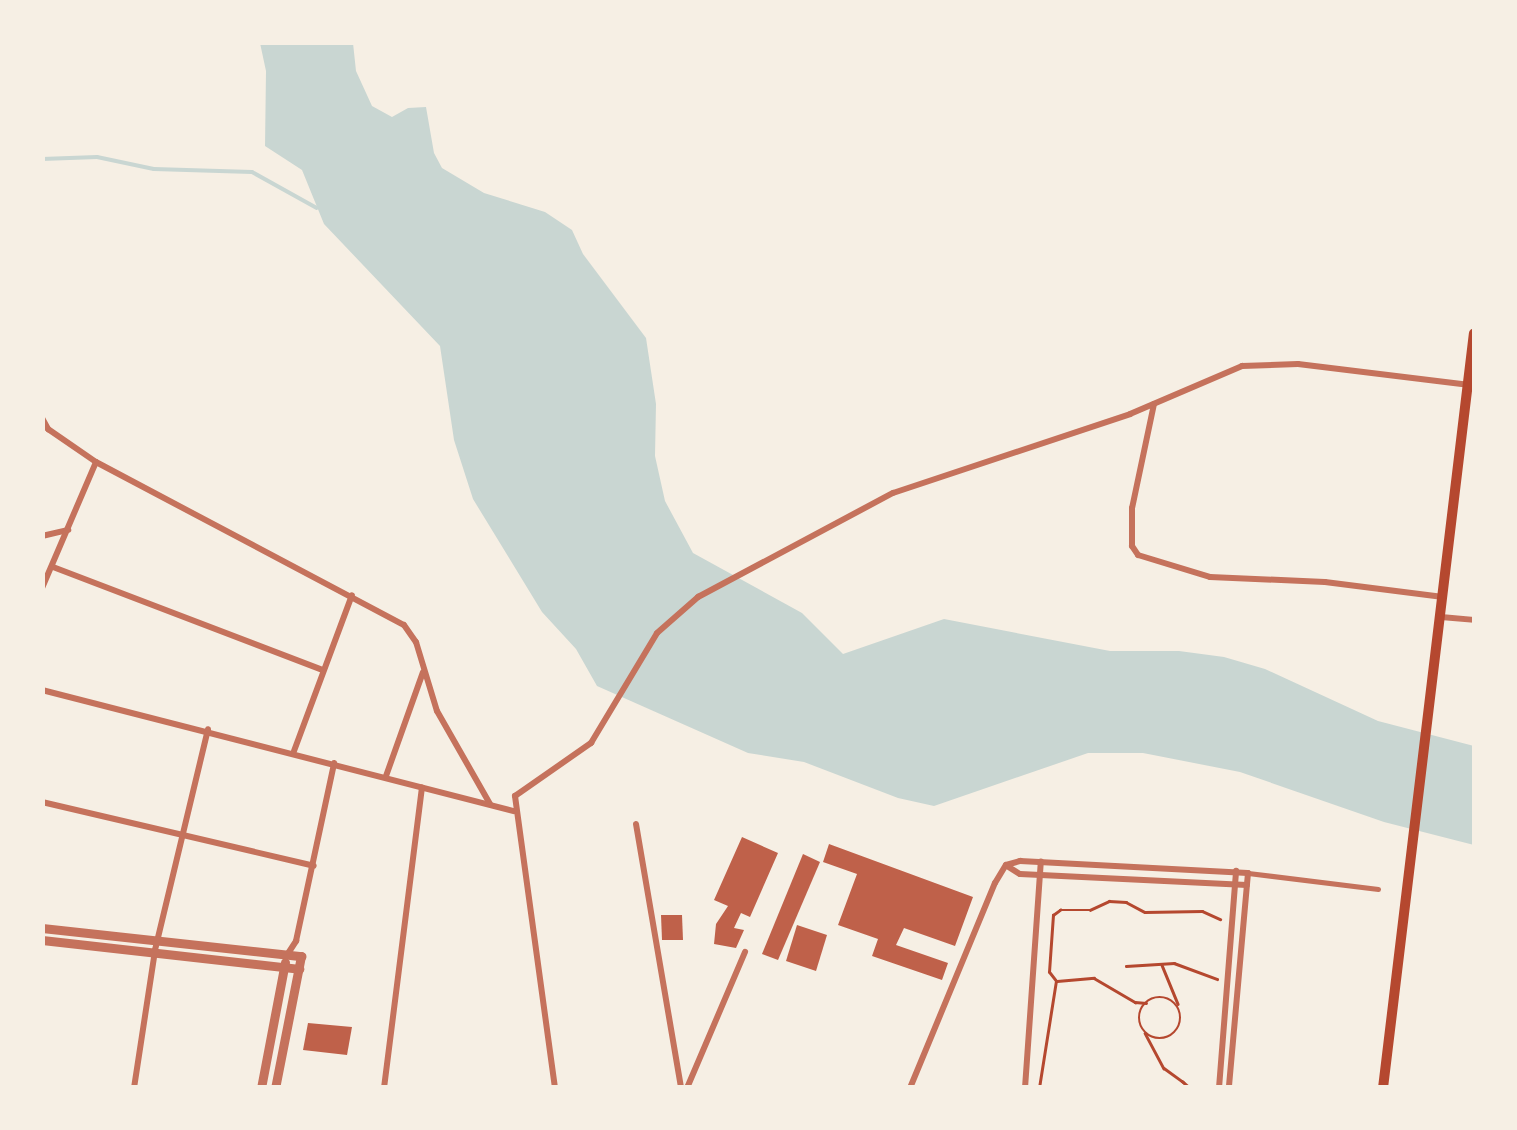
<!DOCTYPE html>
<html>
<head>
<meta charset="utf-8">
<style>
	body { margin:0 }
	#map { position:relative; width:1517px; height:1130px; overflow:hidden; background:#f6efe4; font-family:Helvetica,sans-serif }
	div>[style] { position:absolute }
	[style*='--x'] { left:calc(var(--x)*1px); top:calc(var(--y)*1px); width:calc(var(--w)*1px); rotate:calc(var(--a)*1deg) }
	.water>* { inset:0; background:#c9d6d2 }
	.stream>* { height:4px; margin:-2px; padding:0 2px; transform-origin:2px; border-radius:2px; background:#c9d6d2 }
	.building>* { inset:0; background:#bf614a }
	.path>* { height:2.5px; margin:-1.25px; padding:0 1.25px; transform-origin:1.25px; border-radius:1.25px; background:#b5482f }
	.path>.ring { margin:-1.25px; padding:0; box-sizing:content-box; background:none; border:2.5px solid #b5482f; border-radius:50% }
	.pedestrian>* { height:5px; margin:-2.5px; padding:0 2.5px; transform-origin:2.5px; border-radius:2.5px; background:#c5725c }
	.minor>* { height:6px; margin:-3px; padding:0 3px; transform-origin:3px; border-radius:3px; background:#c5725c }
	.tertiary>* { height:9px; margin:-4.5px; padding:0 4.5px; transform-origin:4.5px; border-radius:4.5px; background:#c5725c }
	.primary>* { height:10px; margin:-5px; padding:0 5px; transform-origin:5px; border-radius:5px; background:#b5482f }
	span { translate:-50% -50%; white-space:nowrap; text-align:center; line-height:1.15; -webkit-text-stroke:10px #f6efe4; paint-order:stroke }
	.frame { position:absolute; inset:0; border:45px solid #f6efe4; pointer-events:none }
</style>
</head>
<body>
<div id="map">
	<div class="water">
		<i style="clip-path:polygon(260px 43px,353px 43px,356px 71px,372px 106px,392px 117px,408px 108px,426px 107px,434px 153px,442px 168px,484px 193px,545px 212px,572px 230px,583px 254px,646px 338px,656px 404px,655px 456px,665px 501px,693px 553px,802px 613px,843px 654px,944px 619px,1110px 651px,1179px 651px,1224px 657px,1265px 669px,1378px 721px,1474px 746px,1474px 845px,1384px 822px,1240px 772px,1143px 753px,1088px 753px,934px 806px,898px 798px,804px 762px,748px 753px,597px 686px,576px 649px,542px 612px,473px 499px,454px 440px,440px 346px,324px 224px,302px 170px,265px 146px,266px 71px)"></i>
	</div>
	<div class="stream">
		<i style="--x:42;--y:159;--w:55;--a:-2.1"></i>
		<i style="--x:97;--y:157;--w:58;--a:11.9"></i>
		<i style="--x:154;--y:169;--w:98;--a:1.8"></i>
		<i style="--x:252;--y:172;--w:74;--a:29"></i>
	</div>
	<div class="building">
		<i style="clip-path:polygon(742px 837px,778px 853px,750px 917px,741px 913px,734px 928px,744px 930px,736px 948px,714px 944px,716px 924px,728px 906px,714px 900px)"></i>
		<i style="clip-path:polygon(829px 844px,973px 897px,955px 946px,904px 928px,896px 945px,948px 963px,942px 980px,872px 956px,878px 939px,838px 925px,857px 874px,823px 862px)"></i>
		<i style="clip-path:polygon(803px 854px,820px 862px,778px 960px,762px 954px)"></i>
		<i style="clip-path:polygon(661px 915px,682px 915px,683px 940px,662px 940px)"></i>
		<i style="clip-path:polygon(797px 925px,827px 935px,816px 971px,786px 961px)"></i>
		<i style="clip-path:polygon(308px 1023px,352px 1027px,347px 1055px,303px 1050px)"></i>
	</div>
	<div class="path">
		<i style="--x:1162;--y:965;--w:42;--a:67.7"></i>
		<i style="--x:1126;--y:966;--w:48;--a:-3.6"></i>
		<i style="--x:1174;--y:963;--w:46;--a:20.4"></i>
		<i style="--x:1057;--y:981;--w:37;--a:-5"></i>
		<i style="--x:1094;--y:978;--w:48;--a:30.3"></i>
		<i style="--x:1135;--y:1002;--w:11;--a:5"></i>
		<i class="ring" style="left:1139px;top:997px;width:39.5px;height:39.5px"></i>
		<i style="--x:1145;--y:1033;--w:40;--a:62"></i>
		<i style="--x:1164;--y:1068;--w:24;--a:36"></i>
		<i style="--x:1182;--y:1081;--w:11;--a:41"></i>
		<i style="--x:1039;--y:1088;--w:108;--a:-81"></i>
		<i style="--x:1056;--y:981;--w:11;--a:-128"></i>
		<i style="--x:1049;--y:972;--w:57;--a:-86"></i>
		<i style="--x:1053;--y:915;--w:9;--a:-36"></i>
		<i style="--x:1060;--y:910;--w:30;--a:0"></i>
		<i style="--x:1090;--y:910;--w:21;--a:-25"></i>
		<i style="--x:1109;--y:901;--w:17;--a:3"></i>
		<i style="--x:1126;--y:902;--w:21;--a:28"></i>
		<i style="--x:1145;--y:912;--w:57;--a:-1"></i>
		<i style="--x:1202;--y:911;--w:20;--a:24"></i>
	</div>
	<div class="pedestrian">
		<i style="--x:1248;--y:873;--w:131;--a:7"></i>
	</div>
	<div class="minor">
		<i style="--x:1154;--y:404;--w:106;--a:101.9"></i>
		<i style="--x:1132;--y:508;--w:38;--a:90"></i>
		<i style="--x:1132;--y:546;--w:11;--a:56"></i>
		<i style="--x:1138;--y:555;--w:75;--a:17"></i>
		<i style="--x:1210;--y:577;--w:115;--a:2.5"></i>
		<i style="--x:1325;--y:582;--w:119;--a:7.2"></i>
		<i style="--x:42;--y:418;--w:13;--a:61"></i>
		<i style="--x:48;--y:429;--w:58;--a:34.5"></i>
		<i style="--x:96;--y:462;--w:348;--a:27.9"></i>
		<i style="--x:404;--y:625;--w:21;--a:55"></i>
		<i style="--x:416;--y:642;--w:72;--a:73.1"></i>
		<i style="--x:437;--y:711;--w:107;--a:60.3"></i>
		<i style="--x:42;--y:536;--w:27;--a:-13"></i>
		<i style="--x:53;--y:567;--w:289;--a:20.9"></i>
		<i style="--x:42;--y:588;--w:137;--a:-66.8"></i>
		<i style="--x:1441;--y:617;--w:33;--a:5"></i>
		<i style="--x:42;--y:690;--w:487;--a:14.4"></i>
		<i style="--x:294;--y:751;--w:166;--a:-69.6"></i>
		<i style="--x:386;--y:776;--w:110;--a:-70.4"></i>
		<i style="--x:42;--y:802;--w:279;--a:13.2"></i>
		<i style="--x:636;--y:824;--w:268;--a:80.3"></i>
		<i style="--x:1007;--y:866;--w:15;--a:32"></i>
		<i style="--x:1020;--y:874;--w:227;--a:2.8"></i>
		<i style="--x:287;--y:955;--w:17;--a:-57"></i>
		<i style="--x:296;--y:941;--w:182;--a:-77.9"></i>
		<i style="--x:134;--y:1088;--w:140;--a:-81.3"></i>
		<i style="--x:155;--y:950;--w:227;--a:-76.5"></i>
		<i style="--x:384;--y:1088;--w:303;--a:-82.8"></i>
		<i style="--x:555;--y:1088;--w:295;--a:-97.8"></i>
		<i style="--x:515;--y:796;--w:93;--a:-34.9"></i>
		<i style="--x:591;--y:743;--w:128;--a:-59"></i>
		<i style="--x:657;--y:633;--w:55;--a:-41.3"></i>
		<i style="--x:698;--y:597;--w:221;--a:-28.1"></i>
		<i style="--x:893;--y:493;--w:250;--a:-18.4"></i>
		<i style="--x:1130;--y:414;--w:122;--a:-23.2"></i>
		<i style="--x:1242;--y:366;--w:56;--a:-2"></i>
		<i style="--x:1298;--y:364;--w:171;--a:7"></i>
		<i style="--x:687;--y:1088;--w:148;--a:-66.9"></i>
		<i style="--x:910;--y:1088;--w:222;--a:-67.5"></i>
		<i style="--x:995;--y:883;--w:21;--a:-59"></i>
		<i style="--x:1006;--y:865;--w:15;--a:-16"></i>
		<i style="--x:1020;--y:861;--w:228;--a:3"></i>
		<i style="--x:1248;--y:873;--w:216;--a:95.1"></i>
		<i style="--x:1025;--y:1088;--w:227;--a:-86"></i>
		<i style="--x:1219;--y:1088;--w:218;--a:-85.5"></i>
	</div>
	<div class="tertiary">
		<i style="--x:42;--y:928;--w:261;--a:6.2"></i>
		<i style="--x:301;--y:956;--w:135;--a:101.1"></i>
		<i style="--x:42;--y:940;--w:259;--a:6.4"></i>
		<i style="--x:261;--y:1088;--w:128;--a:-79.2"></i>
	</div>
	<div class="primary">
		<i style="--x:1383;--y:1088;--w:760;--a:-83.13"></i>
	</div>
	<div class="frame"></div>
</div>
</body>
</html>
